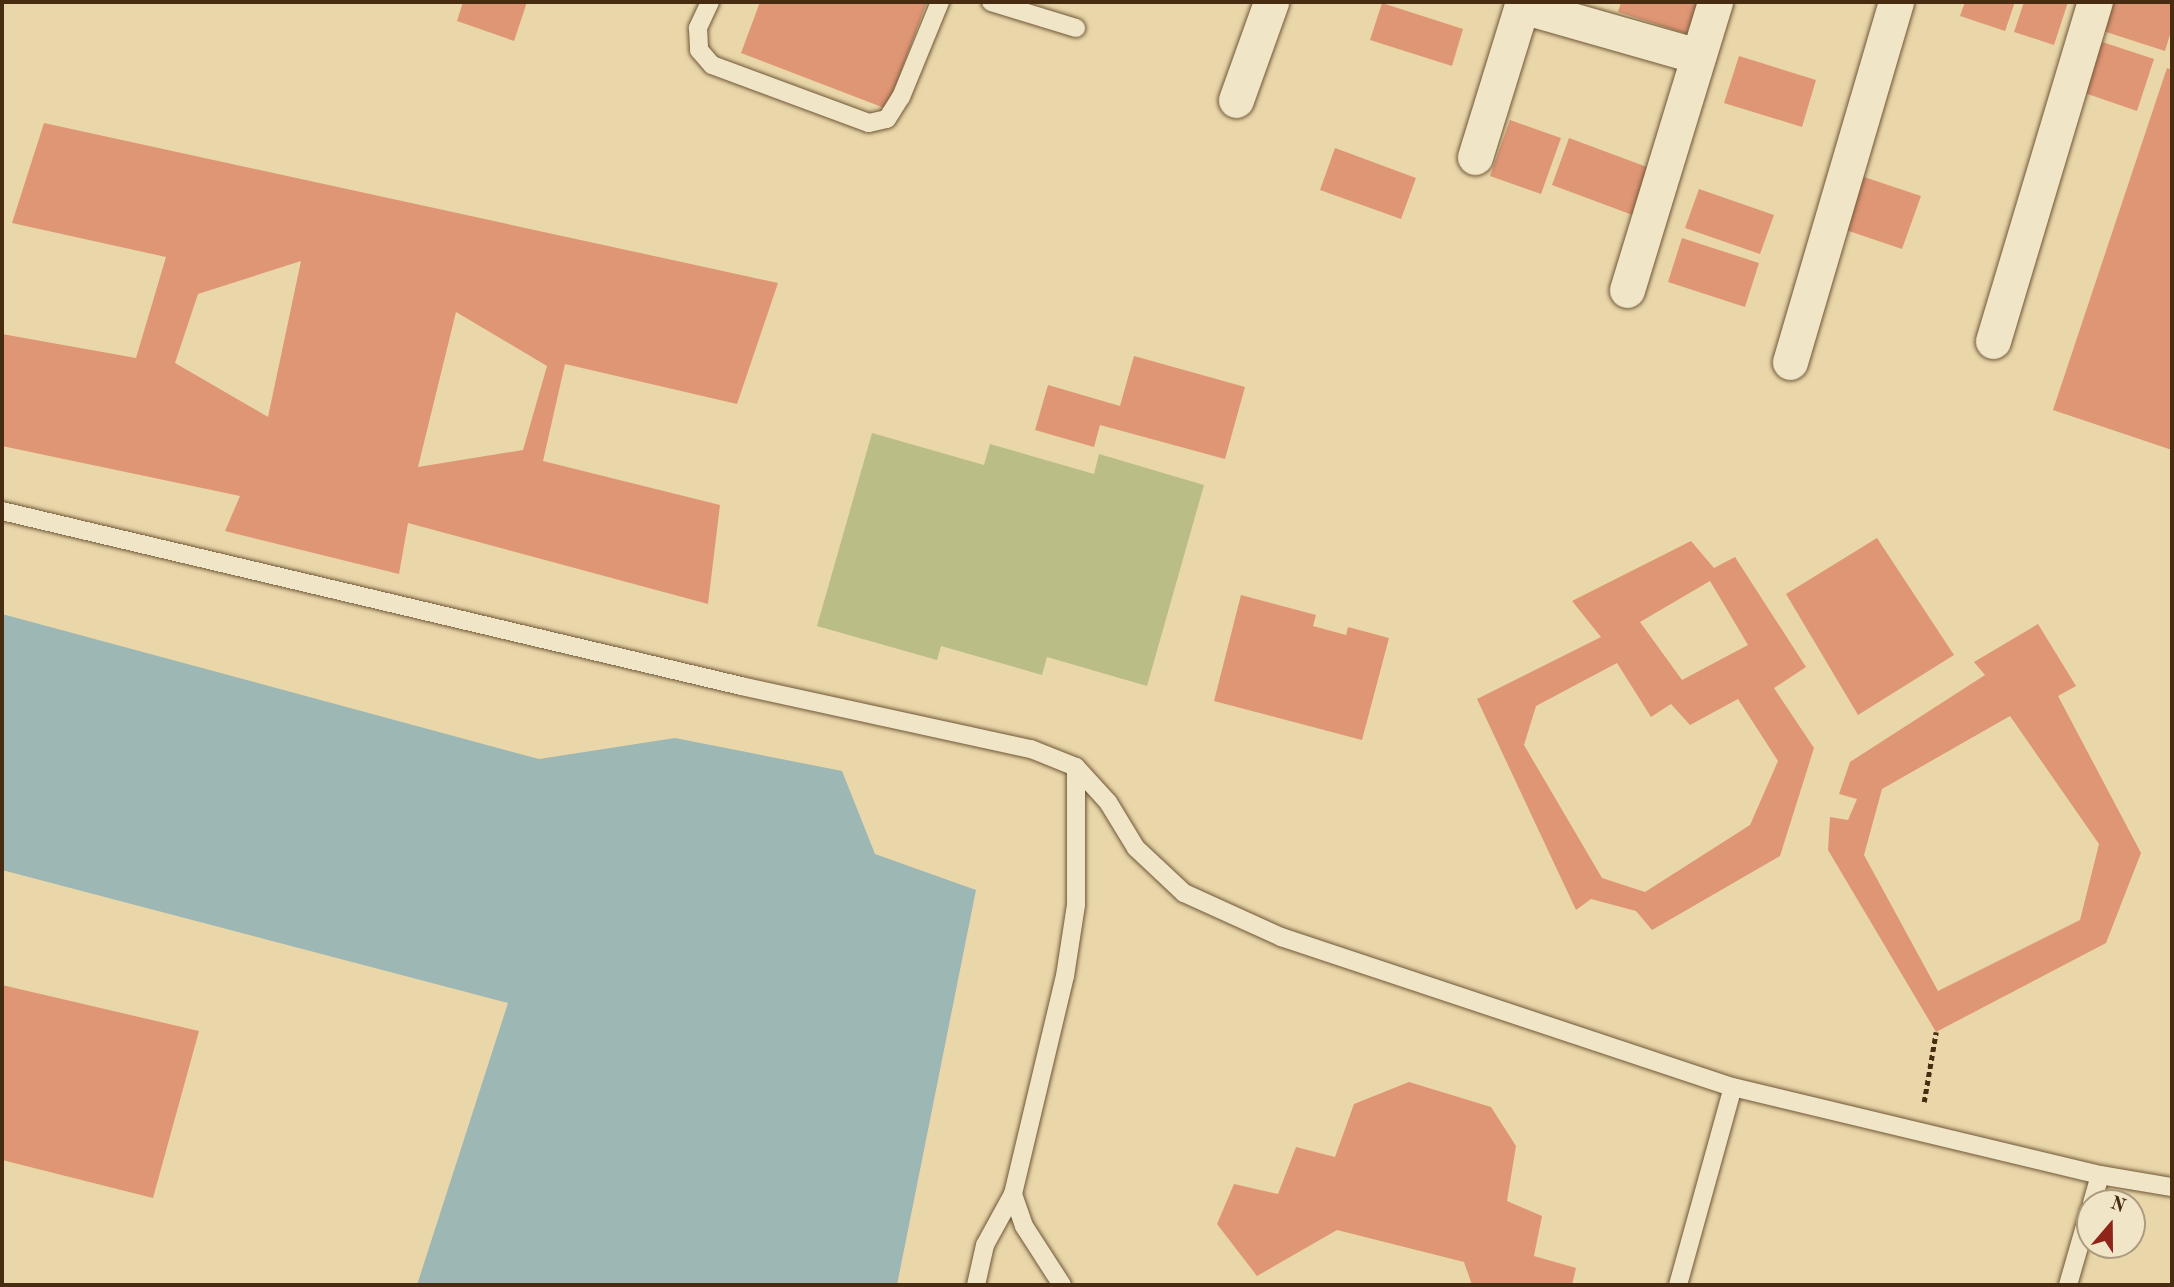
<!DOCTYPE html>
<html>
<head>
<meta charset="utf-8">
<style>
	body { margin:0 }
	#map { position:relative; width:2174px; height:1287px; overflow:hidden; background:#e9d7aa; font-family:"Old Standard TT",serif }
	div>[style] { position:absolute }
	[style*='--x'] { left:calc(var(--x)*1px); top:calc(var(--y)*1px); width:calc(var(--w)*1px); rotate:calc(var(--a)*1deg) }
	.green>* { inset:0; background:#babd86 }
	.water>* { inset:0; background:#9cb7b4 }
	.building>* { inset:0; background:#df9675 }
	.path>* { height:4.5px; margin-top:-2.25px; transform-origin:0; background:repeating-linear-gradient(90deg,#472c11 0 5px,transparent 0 8.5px) }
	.roads { filter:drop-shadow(0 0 2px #705737) drop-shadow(0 0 2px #705737) }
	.lane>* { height:18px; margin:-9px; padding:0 9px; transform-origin:9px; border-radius:9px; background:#f1e5c8 }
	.street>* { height:35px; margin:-17.5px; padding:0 17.5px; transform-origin:17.5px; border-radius:17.5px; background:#f1e5c8 }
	span { translate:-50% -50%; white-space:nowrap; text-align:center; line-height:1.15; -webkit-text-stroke:5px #f1e5c8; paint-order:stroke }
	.frame { position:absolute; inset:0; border:4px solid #472c11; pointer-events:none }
	.north { position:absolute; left:2076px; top:1189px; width:70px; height:70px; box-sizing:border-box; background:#f1e5c8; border:2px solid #ad9b7f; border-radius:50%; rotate:20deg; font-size:19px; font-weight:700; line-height:28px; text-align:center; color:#472c11 }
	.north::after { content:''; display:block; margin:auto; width:24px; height:32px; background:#8f2418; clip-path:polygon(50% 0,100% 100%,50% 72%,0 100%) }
</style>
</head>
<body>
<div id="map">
	<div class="green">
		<i style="clip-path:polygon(872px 433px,984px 465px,990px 444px,1094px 474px,1099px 454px,1204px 485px,1147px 686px,1047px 657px,1042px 675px,941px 646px,937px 660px,817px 626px)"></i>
	</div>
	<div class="water">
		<i style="clip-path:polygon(2px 614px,539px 759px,675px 738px,842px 771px,875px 854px,976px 890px,897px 1285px,417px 1285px,508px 1003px,2px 870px)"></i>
	</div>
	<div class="building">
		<i style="clip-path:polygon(463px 2px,527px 2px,514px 41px,457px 21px)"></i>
		<i style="clip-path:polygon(760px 2px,927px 2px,887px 109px,741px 53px)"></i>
		<i style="clip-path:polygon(1621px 2px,1698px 2px,1687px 34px,1618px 12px)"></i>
		<i style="clip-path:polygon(1965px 2px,2015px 2px,2005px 31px,1960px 16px)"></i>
		<i style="clip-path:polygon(2024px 2px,2068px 2px,2054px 45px,2014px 32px)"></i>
		<i style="clip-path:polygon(2110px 2px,2172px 2px,2172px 28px,2165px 51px,2100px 30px)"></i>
		<i style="clip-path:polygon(1382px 3px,1463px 29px,1452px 66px,1370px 40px)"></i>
		<i style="clip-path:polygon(2090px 38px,2154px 59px,2137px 111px,2073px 89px)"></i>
		<i style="clip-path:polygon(1739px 56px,1816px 80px,1802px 127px,1724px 103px)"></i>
		<i style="clip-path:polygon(2167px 68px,2172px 70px,2172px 450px,2053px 410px)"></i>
		<i style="clip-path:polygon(1510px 120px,1561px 138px,1541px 194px,1490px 176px)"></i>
		<i style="clip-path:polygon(evenodd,44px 123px,778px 283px,737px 404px,565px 364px,543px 461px,720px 505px,708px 604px,408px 523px,399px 574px,225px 531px,240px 496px,2px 446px,2px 334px,136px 358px,166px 257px,12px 223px,44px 123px,301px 261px,268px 417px,175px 363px,198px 294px,301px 261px,44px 123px,456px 312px,547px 366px,523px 450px,418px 467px,456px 312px)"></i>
		<i style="clip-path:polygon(1569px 138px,1655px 170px,1638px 217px,1552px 185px)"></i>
		<i style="clip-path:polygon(1335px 148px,1416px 178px,1401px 219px,1320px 190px)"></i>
		<i style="clip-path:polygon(1852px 173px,1921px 196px,1902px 249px,1834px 226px)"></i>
		<i style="clip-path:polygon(1699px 189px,1774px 215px,1760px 254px,1685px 228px)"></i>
		<i style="clip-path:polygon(1682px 238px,1759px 263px,1745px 307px,1668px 282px)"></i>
		<i style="clip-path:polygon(1134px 356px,1245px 387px,1225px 459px,1100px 425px,1094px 447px,1035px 430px,1048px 385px,1120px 406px)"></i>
		<i style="clip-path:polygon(1877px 538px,1954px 655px,1858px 715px,1786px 594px)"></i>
		<i style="clip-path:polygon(evenodd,1691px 541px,1714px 568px,1735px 557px,1806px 667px,1774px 688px,1814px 748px,1780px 856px,1652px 930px,1636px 911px,1591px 899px,1576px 910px,1477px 699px,1601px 637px,1572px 601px,1691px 541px,1710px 581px,1748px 645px,1682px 680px,1640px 622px,1710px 581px,1691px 541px,1617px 663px,1651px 717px,1671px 704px,1690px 725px,1738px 699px,1778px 761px,1750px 825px,1645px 892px,1602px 878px,1524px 745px,1536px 706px,1617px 663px)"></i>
		<i style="clip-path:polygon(1241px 595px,1316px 615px,1313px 626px,1346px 635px,1348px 627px,1389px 638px,1362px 740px,1214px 701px)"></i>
		<i style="clip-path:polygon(evenodd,2038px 624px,2076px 686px,2058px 696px,2141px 853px,2106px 943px,1936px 1032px,1828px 850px,1830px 817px,1848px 820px,1857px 799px,1839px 794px,1850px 762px,1985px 675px,1974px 662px,2038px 624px,2010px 716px,2099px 844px,2080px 920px,1938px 991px,1864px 855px,1882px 789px,2010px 716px)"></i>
		<i style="clip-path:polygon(2px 985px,199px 1031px,153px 1198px,2px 1160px)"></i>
		<i style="clip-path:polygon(1409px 1082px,1491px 1107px,1516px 1146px,1507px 1201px,1542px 1216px,1534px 1256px,1576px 1268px,1572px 1285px,1472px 1285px,1464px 1262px,1337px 1230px,1257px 1276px,1217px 1224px,1234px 1184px,1278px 1194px,1296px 1147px,1335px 1157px,1354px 1104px)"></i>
	</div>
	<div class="path">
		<i style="--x:1924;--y:1102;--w:71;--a:-80.3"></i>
	</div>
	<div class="roads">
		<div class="lane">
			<i style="--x:710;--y:2;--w:29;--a:115"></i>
			<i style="--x:698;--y:28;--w:22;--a:87"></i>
			<i style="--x:699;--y:50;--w:20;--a:49"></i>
			<i style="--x:712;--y:65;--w:167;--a:20.3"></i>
			<i style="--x:869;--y:123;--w:18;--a:-13"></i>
			<i style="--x:887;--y:119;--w:26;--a:-58"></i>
			<i style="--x:901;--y:97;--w:103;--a:-67.7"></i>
			<i style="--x:991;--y:2;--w:89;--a:17"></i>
			<i style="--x:2;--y:511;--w:759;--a:13.32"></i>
			<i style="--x:741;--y:686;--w:297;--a:12.3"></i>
			<i style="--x:1031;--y:749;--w:48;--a:21.8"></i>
			<i style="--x:1076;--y:767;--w:47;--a:47.6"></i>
			<i style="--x:1108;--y:802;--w:54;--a:58.7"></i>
			<i style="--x:1136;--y:848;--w:66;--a:43.2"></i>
			<i style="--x:1184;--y:893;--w:107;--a:24.4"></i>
			<i style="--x:1281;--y:937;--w:476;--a:18.4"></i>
			<i style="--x:1733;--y:1087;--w:377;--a:13.5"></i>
			<i style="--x:2100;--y:1175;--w:73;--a:9.5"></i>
			<i style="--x:2092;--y:1203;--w:29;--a:-74"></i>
			<i style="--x:976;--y:1285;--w:41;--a:-77.3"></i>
			<i style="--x:985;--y:1245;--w:58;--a:-61.2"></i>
			<i style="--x:1062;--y:1285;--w:70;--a:-122.8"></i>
			<i style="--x:1024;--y:1226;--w:34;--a:-109"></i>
			<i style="--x:1013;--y:1194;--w:224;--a:-76.6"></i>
			<i style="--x:1065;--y:976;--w:72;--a:-81.2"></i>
			<i style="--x:1076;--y:905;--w:138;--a:-90"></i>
			<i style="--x:1678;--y:1285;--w:205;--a:-74.5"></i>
			<i style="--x:2068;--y:1285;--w:79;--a:-73.9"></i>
		</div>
		<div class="street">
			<i style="--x:1522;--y:6;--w:183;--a:15.9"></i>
			<i style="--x:1236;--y:100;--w:104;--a:-70.3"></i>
			<i style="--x:1475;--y:157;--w:162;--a:-72.8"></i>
			<i style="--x:1627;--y:290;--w:301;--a:-73"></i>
			<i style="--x:1993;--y:341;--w:354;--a:-73.3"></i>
			<i style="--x:1790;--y:362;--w:375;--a:-73.6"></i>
		</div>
	</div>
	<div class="frame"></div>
	<div class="north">N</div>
</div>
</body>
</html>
